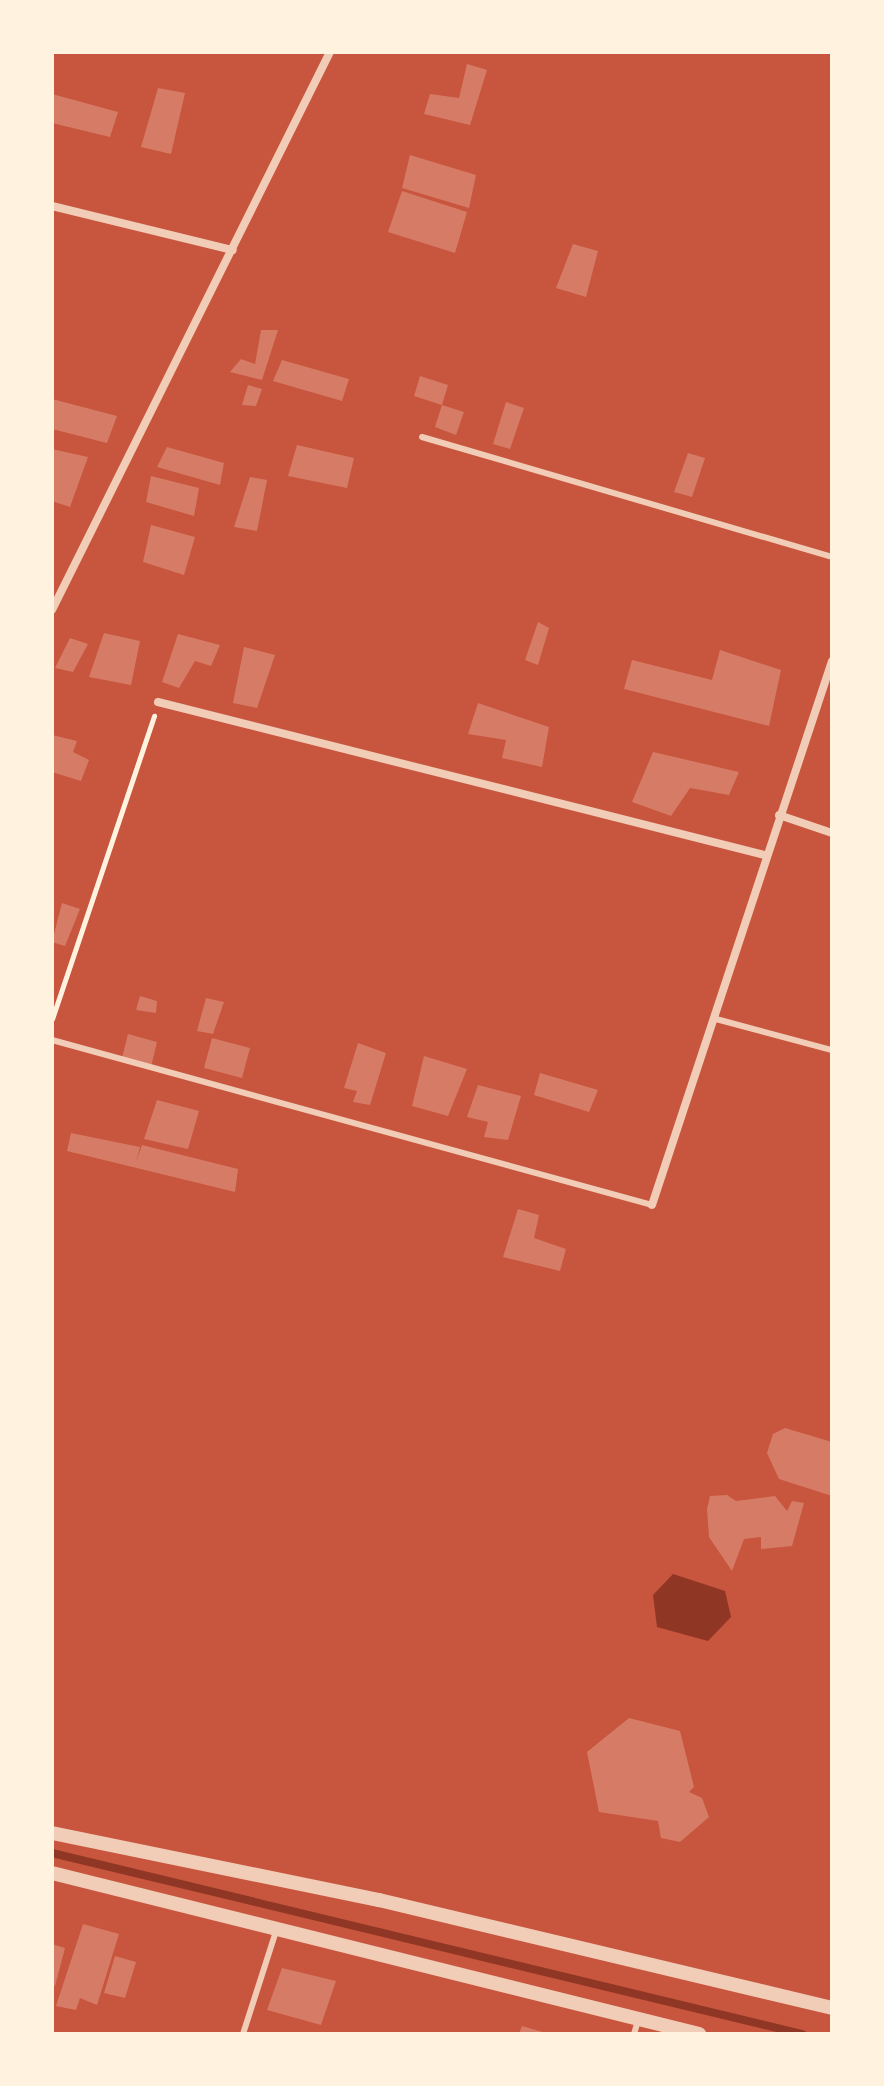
<!DOCTYPE html>
<html>
<head>
<meta charset="utf-8">
<style>
	body { margin:0 }
	#map { position:relative; width:884px; height:2086px; overflow:hidden; background:#c8553d; font-family:"PT Sans",sans-serif }
	div>[style] { position:absolute }
	[style*='--x'] { left:calc(var(--x)*1px); top:calc(var(--y)*1px); width:calc(var(--w)*1px); rotate:calc(var(--a)*1deg) }
	.water>* { inset:0; background:#8f3625 }
	.stream>* { height:8px; margin:-4px; padding:0 4px; transform-origin:4px; border-radius:4px; background:#8f3625 }
	.building>* { inset:0; background:#d67c66 }
	.path>* { height:5px; margin:-2.5px; padding:0 2.5px; transform-origin:2.5px; border-radius:2.5px; background:#fff3e0 }
	.service>* { height:6px; margin:-3px; padding:0 3px; transform-origin:3px; border-radius:3px; background:#f1ccb7 }
	.minor>* { height:8px; margin:-4px; padding:0 4px; transform-origin:4px; border-radius:4px; background:#f1ccb7 }
	.tertiary>* { height:14px; margin:-7px; padding:0 7px; transform-origin:7px; border-radius:7px; background:#f1ccb7 }
	span { translate:-50% -50%; white-space:nowrap; text-align:center; line-height:1.15; -webkit-text-stroke:6px #fff3e0; paint-order:stroke }
	.frame { position:absolute; inset:0; border:54px solid #fff3e0; pointer-events:none }
</style>
</head>
<body>
<div id="map">
	<div class="water">
		<i style="clip-path:polygon(673px 1574px,725px 1591px,731px 1617px,708px 1641px,657px 1627px,653px 1595px)"></i>
	</div>
	<div class="stream">
		<i style="--x:52;--y:1853;--w:772;--a:13.57"></i>
	</div>
	<div class="building">
		<i style="clip-path:polygon(467px 64px,487px 70px,470px 125px,424px 114px,430px 94px,459px 98px)"></i>
		<i style="clip-path:polygon(158px 88px,185px 93px,171px 154px,141px 147px)"></i>
		<i style="clip-path:polygon(52px 94px,118px 112px,110px 137px,52px 123px)"></i>
		<i style="clip-path:polygon(410px 155px,476px 175px,469px 208px,402px 188px)"></i>
		<i style="clip-path:polygon(402px 191px,467px 212px,455px 253px,388px 232px)"></i>
		<i style="clip-path:polygon(573px 244px,598px 251px,586px 297px,556px 288px)"></i>
		<i style="clip-path:polygon(261px 330px,278px 330px,262px 380px,230px 372px,241px 359px,255px 364px)"></i>
		<i style="clip-path:polygon(282px 360px,349px 379px,342px 401px,273px 381px)"></i>
		<i style="clip-path:polygon(420px 376px,448px 385px,442px 405px,464px 412px,456px 435px,435px 427px,442px 405px,414px 396px)"></i>
		<i style="clip-path:polygon(248px 385px,262px 389px,256px 406px,242px 405px)"></i>
		<i style="clip-path:polygon(52px 399px,117px 416px,107px 443px,52px 429px)"></i>
		<i style="clip-path:polygon(506px 402px,524px 408px,510px 449px,493px 444px)"></i>
		<i style="clip-path:polygon(297px 445px,354px 458px,347px 488px,288px 476px)"></i>
		<i style="clip-path:polygon(167px 447px,224px 463px,220px 485px,157px 467px)"></i>
		<i style="clip-path:polygon(52px 449px,88px 457px,70px 507px,52px 501px)"></i>
		<i style="clip-path:polygon(688px 453px,705px 458px,692px 497px,674px 492px)"></i>
		<i style="clip-path:polygon(151px 476px,199px 488px,194px 516px,146px 502px)"></i>
		<i style="clip-path:polygon(250px 477px,267px 480px,257px 531px,234px 527px)"></i>
		<i style="clip-path:polygon(151px 525px,195px 537px,184px 575px,143px 562px)"></i>
		<i style="clip-path:polygon(538px 622px,549px 628px,538px 665px,525px 660px)"></i>
		<i style="clip-path:polygon(104px 633px,140px 641px,131px 685px,89px 677px)"></i>
		<i style="clip-path:polygon(178px 634px,220px 645px,211px 666px,195px 661px,179px 688px,162px 682px)"></i>
		<i style="clip-path:polygon(70px 638px,88px 644px,73px 672px,55px 668px)"></i>
		<i style="clip-path:polygon(244px 647px,275px 655px,257px 708px,233px 703px)"></i>
		<i style="clip-path:polygon(720px 650px,781px 670px,769px 726px,624px 689px,632px 660px,712px 680px)"></i>
		<i style="clip-path:polygon(478px 703px,549px 727px,542px 767px,502px 758px,506px 740px,468px 734px)"></i>
		<i style="clip-path:polygon(52px 735px,77px 741px,73px 752px,89px 760px,81px 781px,52px 772px)"></i>
		<i style="clip-path:polygon(653px 752px,739px 772px,729px 795px,690px 788px,671px 816px,632px 802px)"></i>
		<i style="clip-path:polygon(62px 903px,80px 909px,65px 946px,52px 942px)"></i>
		<i style="clip-path:polygon(140px 996px,157px 1001px,156px 1013px,136px 1010px)"></i>
		<i style="clip-path:polygon(206px 998px,224px 1002px,213px 1034px,197px 1031px)"></i>
		<i style="clip-path:polygon(128px 1034px,157px 1042px,151px 1067px,122px 1058px)"></i>
		<i style="clip-path:polygon(212px 1038px,250px 1048px,242px 1078px,204px 1068px)"></i>
		<i style="clip-path:polygon(358px 1043px,386px 1053px,370px 1105px,353px 1102px,357px 1091px,344px 1088px)"></i>
		<i style="clip-path:polygon(424px 1056px,467px 1069px,448px 1116px,412px 1106px)"></i>
		<i style="clip-path:polygon(540px 1073px,598px 1090px,589px 1112px,534px 1095px)"></i>
		<i style="clip-path:polygon(478px 1085px,521px 1096px,508px 1140px,484px 1137px,488px 1122px,467px 1117px)"></i>
		<i style="clip-path:polygon(157px 1100px,199px 1111px,188px 1149px,144px 1139px)"></i>
		<i style="clip-path:polygon(71px 1133px,140px 1147px,136px 1162px,142px 1145px,238px 1169px,235px 1192px,67px 1151px)"></i>
		<i style="clip-path:polygon(518px 1209px,539px 1215px,534px 1238px,566px 1249px,560px 1271px,503px 1257px)"></i>
		<i style="clip-path:polygon(785px 1428px,832px 1442px,832px 1496px,779px 1479px,767px 1453px,773px 1434px)"></i>
		<i style="clip-path:polygon(727px 1495px,736px 1501px,775px 1496px,787px 1511px,792px 1501px,804px 1503px,792px 1546px,761px 1549px,761px 1537px,744px 1539px,732px 1571px,709px 1537px,707px 1509px,710px 1496px)"></i>
		<i style="clip-path:polygon(629px 1718px,680px 1731px,694px 1787px,689px 1792px,702px 1798px,709px 1817px,680px 1842px,661px 1838px,658px 1821px,599px 1812px,587px 1752px)"></i>
		<i style="clip-path:polygon(83px 1924px,119px 1934px,97px 2005px,80px 1998px,76px 2010px,56px 2006px)"></i>
		<i style="clip-path:polygon(52px 1944px,65px 1948px,55px 1986px,52px 1985px)"></i>
		<i style="clip-path:polygon(115px 1956px,136px 1962px,125px 1998px,104px 1993px)"></i>
		<i style="clip-path:polygon(282px 1968px,336px 1981px,321px 2025px,267px 2010px)"></i>
		<i style="clip-path:polygon(522px 2026px,546px 2033px,545px 2034px,519px 2034px)"></i>
	</div>
	<div class="path">
		<i style="--x:52;--y:1019;--w:320;--a:-71.4"></i>
	</div>
	<div class="service">
		<i style="--x:422;--y:437;--w:427;--a:16.3"></i>
		<i style="--x:716;--y:1019;--w:120;--a:15"></i>
		<i style="--x:52;--y:1040;--w:622;--a:15.38"></i>
		<i style="--x:243;--y:2034;--w:108;--a:-72.2"></i>
		<i style="--x:634;--y:2034;--w:17;--a:-73"></i>
	</div>
	<div class="minor">
		<i style="--x:52;--y:206;--w:186;--a:13.7"></i>
		<i style="--x:52;--y:610;--w:623;--a:-63.52"></i>
		<i style="--x:158;--y:702;--w:626;--a:14.15"></i>
		<i style="--x:779;--y:815;--w:56;--a:18.8"></i>
		<i style="--x:652;--y:1205;--w:573;--a:-71.69"></i>
	</div>
	<div class="tertiary">
		<i style="--x:52;--y:1833;--w:334;--a:11.6"></i>
		<i style="--x:379;--y:1900;--w:466;--a:13.4"></i>
		<i style="--x:52;--y:1873;--w:667;--a:13.97"></i>
	</div>
	<div class="frame"></div>
</div>
</body>
</html>
